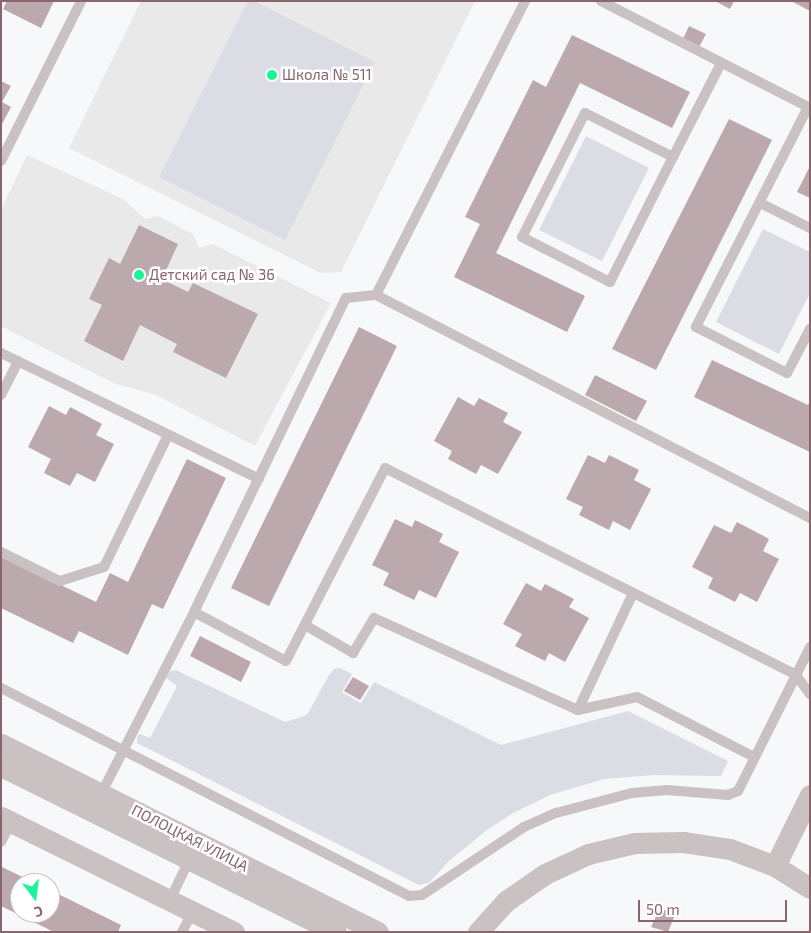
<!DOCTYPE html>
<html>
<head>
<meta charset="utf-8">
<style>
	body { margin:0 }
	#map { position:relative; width:811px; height:933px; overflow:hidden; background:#f6f8f9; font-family:"Exo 2",sans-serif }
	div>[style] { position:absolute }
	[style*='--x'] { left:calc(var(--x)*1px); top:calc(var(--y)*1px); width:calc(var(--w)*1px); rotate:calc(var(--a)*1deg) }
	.built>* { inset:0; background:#e9e9ea }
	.green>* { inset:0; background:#dcdce5 }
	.building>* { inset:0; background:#bba9ae }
	.lane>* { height:10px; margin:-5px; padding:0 5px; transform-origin:5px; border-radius:5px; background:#cac1c3 }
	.street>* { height:21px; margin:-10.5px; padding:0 10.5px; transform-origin:10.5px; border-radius:10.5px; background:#cac1c3 }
	.dots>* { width:14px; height:14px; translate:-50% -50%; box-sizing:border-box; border:2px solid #fff; border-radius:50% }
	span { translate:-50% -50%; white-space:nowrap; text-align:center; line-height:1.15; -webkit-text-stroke:5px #fff; paint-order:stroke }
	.poi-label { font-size:15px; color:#8a656d }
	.left { translate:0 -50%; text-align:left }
	.street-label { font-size:15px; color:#8a656d }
	.frame { position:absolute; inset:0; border:2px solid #8a656d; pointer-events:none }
	.north { position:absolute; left:10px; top:873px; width:50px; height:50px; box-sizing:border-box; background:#fff; border:1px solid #d0c1c5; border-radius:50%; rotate:165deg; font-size:14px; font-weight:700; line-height:20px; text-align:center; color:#8a656d }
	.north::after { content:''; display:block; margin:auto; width:18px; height:22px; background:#1af599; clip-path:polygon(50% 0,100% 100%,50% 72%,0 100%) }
	.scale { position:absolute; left:638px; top:900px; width:149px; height:22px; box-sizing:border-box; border:2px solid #8a656d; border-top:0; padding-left:6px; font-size:15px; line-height:18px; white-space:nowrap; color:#8a656d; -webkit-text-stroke:4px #fff; paint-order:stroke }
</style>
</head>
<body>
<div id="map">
	<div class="built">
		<i style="clip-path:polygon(141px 1px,475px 1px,341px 272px,321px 273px,69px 148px)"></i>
		<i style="clip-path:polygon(27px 155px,123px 199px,145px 219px,158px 216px,193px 234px,199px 248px,213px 244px,331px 303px,255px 446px,156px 395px,113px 383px,1px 326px,1px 210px)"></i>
	</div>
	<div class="green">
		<i style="clip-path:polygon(248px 1px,254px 1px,375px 62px,285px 240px,159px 177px)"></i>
		<i style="clip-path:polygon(586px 136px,649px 168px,602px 261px,539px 230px)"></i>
		<i style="clip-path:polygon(763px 229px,810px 252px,810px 293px,779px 354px,716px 322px)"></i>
		<i style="clip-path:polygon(340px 668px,352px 674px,342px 692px,361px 703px,374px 682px,501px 745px,628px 711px,728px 761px,721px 776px,654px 775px,604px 779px,550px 795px,513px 813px,487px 830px,449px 861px,429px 883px,419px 885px,137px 743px,137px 736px,140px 734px,150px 738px,177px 686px,166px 678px,170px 671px,176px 670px,285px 722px,307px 715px,329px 675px,334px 669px)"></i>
	</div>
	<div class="building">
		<i style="clip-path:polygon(7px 1px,54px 1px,41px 28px,3px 9px)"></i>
		<i style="clip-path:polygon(715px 1px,734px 1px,730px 9px)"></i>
		<i style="clip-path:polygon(791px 1px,810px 1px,810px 11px)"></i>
		<i style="clip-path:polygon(689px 26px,706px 34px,698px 49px,682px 41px)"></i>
		<i style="clip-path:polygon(572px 35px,690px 92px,672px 128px,580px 83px,496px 253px,585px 296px,567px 332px,454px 277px,480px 224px,465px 217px,533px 80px,546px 87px)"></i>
		<i style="clip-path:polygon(1px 81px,11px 86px,2px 102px,11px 107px,1px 126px)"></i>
		<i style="clip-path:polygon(729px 119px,772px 140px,656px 370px,612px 349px)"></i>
		<i style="clip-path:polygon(810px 166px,810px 198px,797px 192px)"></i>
		<i style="clip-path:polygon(139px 225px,178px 244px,162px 279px,188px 292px,193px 283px,258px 314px,226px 378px,173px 352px,177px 344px,140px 325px,123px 361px,84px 341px,102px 305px,89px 299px,109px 258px,120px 264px)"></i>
		<i style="clip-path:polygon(359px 327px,397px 346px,269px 606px,231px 588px)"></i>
		<i style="clip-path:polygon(712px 360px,808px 405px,810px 401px,810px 452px,694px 397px)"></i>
		<i style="clip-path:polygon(595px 375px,647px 401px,636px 421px,585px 395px)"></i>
		<i style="clip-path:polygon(458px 397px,474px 406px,479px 398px,508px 413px,503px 422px,522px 432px,498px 474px,481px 465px,476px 474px,448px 459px,452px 451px,434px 441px)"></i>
		<i style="clip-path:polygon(49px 406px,66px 415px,70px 407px,102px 424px,96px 435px,114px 444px,95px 482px,77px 473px,70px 486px,44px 473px,51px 459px,28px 447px)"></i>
		<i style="clip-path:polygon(588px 455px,605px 463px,609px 455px,639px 470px,634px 480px,651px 489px,630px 530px,613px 521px,609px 530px,579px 515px,583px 507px,566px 499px)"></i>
		<i style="clip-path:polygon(187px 459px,226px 478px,163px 609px,152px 604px,128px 655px,79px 631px,73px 643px,1px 608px,1px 556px,96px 602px,110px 573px,128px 582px)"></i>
		<i style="clip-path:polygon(395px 519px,412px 527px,415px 520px,443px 534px,439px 542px,459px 552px,436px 598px,419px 590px,414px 600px,383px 585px,389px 573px,372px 565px)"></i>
		<i style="clip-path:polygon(737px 522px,769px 539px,763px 551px,779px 559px,757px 602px,740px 593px,735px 602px,708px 588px,713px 578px,692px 567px,714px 525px,731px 533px)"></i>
		<i style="clip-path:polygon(526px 583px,541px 591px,545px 584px,574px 599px,569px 607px,589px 618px,565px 662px,549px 653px,545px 661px,515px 646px,522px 634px,503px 624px)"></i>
		<i style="clip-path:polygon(200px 636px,251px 662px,241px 682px,190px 656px)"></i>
		<i style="clip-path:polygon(353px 677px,369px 686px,360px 700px,344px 691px)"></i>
		<i style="clip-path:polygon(2px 867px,35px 883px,20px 883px,20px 913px,50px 913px,50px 890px,121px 925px,118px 932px,54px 932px,1px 906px)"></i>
		<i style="clip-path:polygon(660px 908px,675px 915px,668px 932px,651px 927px)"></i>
	</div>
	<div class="lane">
		<i style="--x:601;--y:1;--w:235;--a:27.1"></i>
		<i style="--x:808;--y:107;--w:247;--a:117"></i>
		<i style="--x:696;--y:327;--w:102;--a:26.8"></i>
		<i style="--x:787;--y:373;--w:50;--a:-62.4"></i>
		<i style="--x:673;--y:157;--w:98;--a:-153.4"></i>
		<i style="--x:585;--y:113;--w:139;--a:116.9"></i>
		<i style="--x:522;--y:237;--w:99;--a:27.1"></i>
		<i style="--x:610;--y:282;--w:140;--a:-63.3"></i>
		<i style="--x:673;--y:157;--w:106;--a:-62.9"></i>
		<i style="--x:1;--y:161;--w:179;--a:-63.4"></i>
		<i style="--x:760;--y:203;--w:56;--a:26.6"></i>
		<i style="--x:376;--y:295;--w:330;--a:-63.1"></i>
		<i style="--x:1;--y:353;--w:287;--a:26"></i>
		<i style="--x:1;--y:395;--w:38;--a:-63"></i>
		<i style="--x:1;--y:552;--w:66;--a:26.2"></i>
		<i style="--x:60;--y:581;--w:46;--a:-17.7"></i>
		<i style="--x:104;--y:567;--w:147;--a:-64.1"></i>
		<i style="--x:194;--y:612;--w:104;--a:28"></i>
		<i style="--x:286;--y:661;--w:217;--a:-62.8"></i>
		<i style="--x:385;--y:468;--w:460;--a:26.7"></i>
		<i style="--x:796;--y:675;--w:24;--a:54"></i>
		<i style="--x:305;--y:625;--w:56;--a:30.3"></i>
		<i style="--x:353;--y:653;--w:41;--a:-59"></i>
		<i style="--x:374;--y:618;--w:224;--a:24.3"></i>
		<i style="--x:578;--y:710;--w:129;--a:-64.8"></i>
		<i style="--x:1;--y:688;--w:458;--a:27"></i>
		<i style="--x:409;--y:896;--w:13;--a:-4"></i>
		<i style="--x:422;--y:895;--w:123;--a:-33.7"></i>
		<i style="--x:524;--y:827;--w:35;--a:-24"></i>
		<i style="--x:556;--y:813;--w:79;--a:-14.7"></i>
		<i style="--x:632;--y:793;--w:35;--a:-5"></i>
		<i style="--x:667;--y:790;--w:61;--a:4.7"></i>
		<i style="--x:728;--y:795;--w:11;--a:-22"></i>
		<i style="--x:738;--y:791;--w:161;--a:-63.4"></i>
		<i style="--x:578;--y:710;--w:60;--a:-12.4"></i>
		<i style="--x:637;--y:697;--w:131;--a:27.1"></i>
		<i style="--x:100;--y:796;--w:207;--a:-62.9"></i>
		<i style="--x:194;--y:612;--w:349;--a:-64.2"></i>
		<i style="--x:346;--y:298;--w:30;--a:-6"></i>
		<i style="--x:376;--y:295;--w:488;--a:27.2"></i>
		<i style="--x:1;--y:842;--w:22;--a:-63"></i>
		<i style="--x:170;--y:900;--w:47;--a:-64.5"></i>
		<i style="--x:182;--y:932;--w:24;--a:-62"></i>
	</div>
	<div class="street">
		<i style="--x:1;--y:744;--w:421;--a:26.5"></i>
		<i style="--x:1;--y:766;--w:374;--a:26.4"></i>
		<i style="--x:1;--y:817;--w:260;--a:26.3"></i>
		<i style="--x:775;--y:866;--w:79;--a:-63.8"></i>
		<i style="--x:478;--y:932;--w:42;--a:-47.9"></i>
		<i style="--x:506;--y:901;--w:47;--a:-34.7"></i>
		<i style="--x:545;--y:874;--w:47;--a:-24.9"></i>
		<i style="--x:588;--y:854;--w:48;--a:-13.2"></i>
		<i style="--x:635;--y:843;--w:48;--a:-1.2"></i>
		<i style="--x:683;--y:842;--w:48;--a:8.5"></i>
		<i style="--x:730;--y:849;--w:48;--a:20.7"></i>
		<i style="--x:775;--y:866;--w:41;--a:32.2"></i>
	</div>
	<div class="dots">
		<i style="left:272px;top:75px;background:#1af599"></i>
		<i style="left:139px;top:275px;background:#1af599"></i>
	</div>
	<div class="poi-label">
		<span class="left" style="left:282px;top:75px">Школа № 511</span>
		<span class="left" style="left:149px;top:275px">Детский сад № 36</span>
	</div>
	<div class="street-label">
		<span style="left:190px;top:838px;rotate:27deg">ПОЛОЦКАЯ УЛИЦА</span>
	</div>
	<div class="frame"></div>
	<div class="north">С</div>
	<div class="scale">50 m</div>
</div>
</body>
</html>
